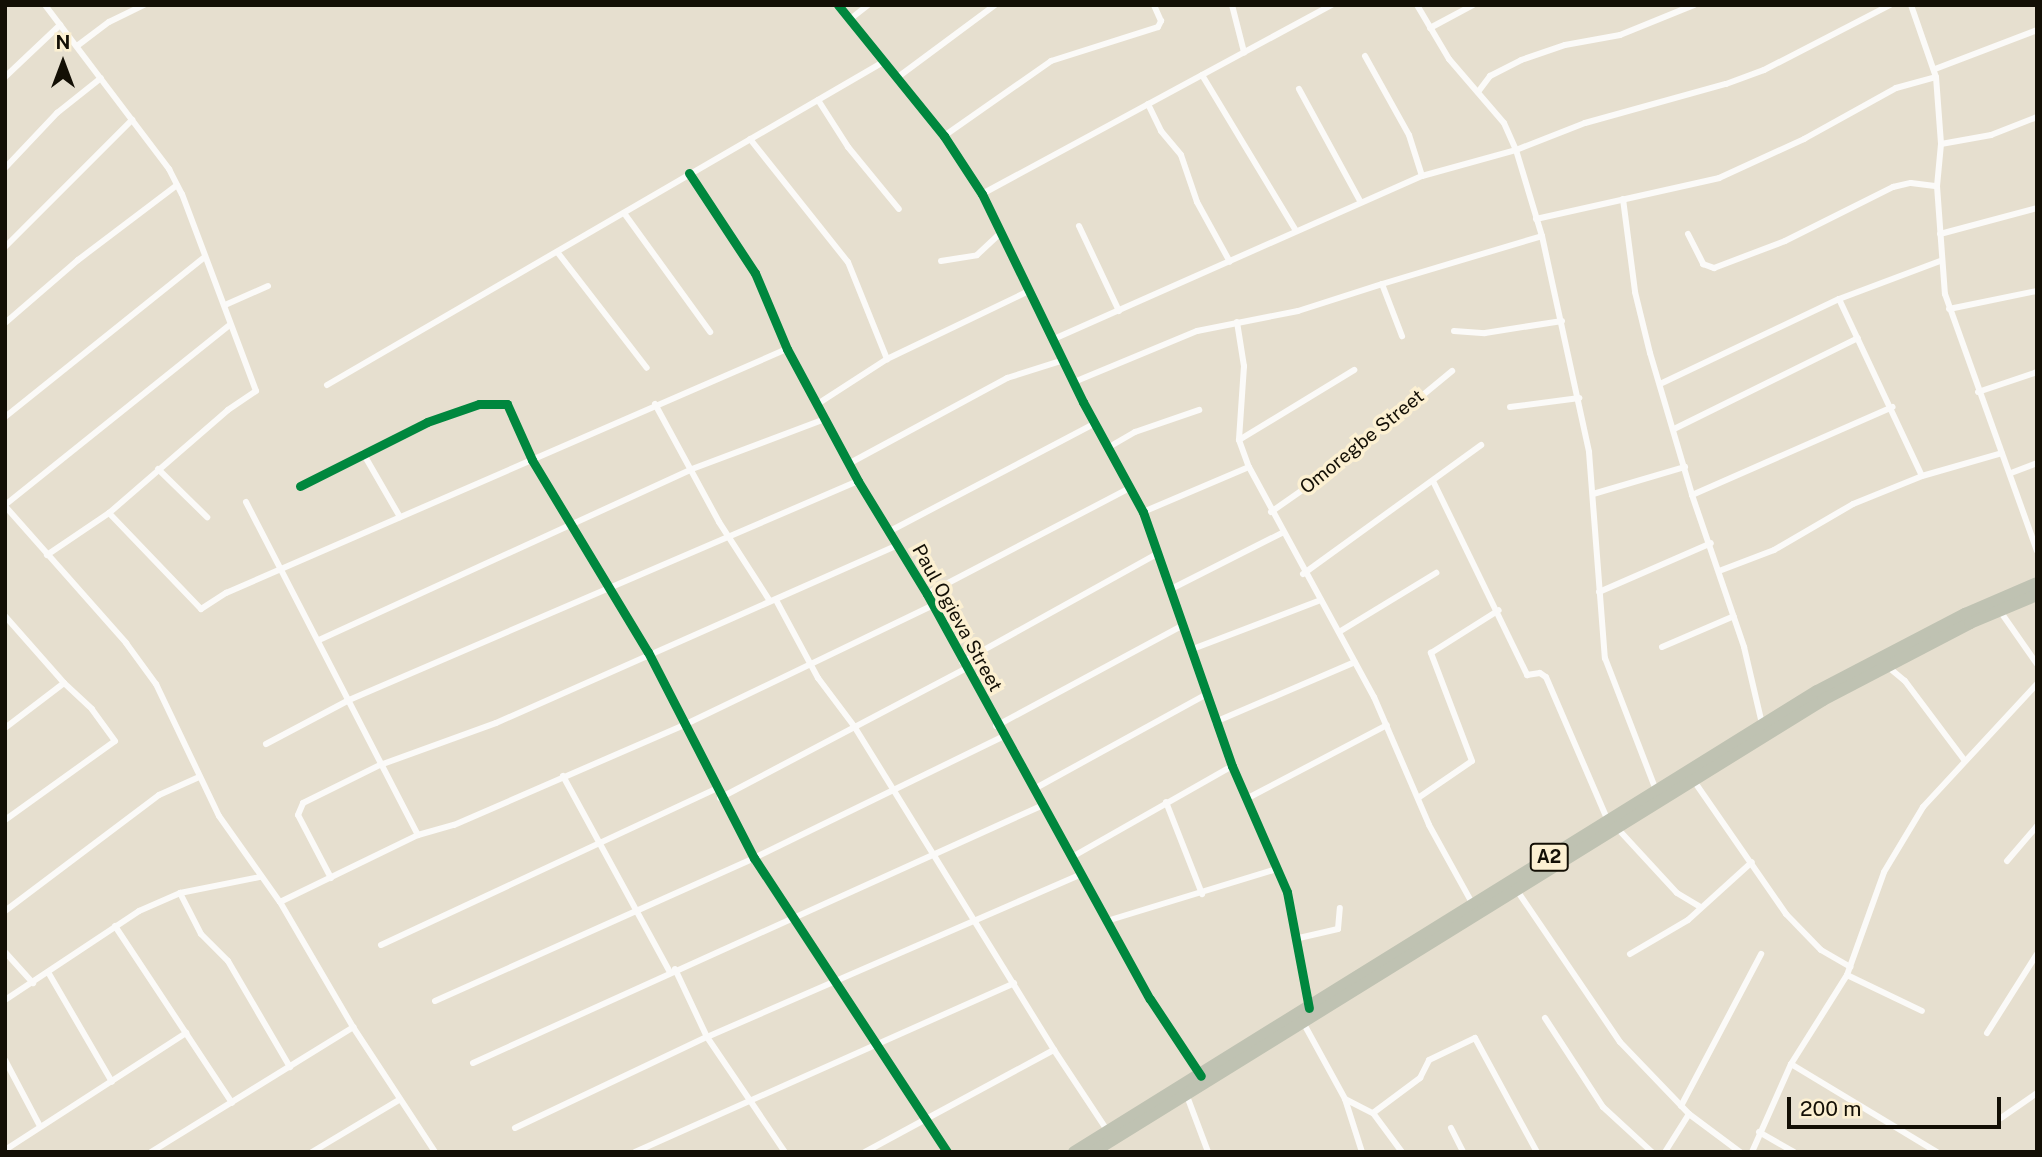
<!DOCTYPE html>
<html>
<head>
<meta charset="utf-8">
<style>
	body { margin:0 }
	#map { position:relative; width:2042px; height:1157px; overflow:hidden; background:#e6dfcf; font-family:"Public Sans",sans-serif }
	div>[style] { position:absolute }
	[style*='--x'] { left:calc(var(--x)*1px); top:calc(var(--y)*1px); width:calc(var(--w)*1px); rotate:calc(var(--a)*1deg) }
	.street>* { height:6px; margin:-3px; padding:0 3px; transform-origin:3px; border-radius:3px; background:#fbfaf8 }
	.highway>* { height:12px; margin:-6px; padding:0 6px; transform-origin:6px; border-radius:6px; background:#bfc2b2 }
	.cycleway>* { height:9px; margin:-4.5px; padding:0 4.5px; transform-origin:4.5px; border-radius:4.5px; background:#00873e }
	span { translate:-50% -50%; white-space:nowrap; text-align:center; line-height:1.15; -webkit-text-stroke:7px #fcf0d2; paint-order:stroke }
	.shield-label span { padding:2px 5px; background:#fcf0d2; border:2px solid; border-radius:5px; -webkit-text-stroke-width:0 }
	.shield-label { font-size:18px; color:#130f05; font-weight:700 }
	.street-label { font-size:19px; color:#130f05 }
	.frame { position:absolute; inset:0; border:7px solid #130f05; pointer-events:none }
	.north { position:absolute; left:28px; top:28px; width:70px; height:70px; -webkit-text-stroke:5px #fcf0d2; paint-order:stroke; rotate:0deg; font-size:19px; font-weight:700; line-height:28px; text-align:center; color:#130f05 }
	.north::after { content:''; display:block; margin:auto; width:24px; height:32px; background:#130f05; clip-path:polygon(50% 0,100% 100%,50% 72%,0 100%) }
	.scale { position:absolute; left:1787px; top:1097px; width:214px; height:32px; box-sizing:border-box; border:4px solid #130f05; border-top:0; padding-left:9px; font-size:21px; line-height:24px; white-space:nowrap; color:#130f05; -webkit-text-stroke:5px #fcf0d2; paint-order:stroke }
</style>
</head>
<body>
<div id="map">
	<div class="street">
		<i style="--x:45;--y:5;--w:206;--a:52.9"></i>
		<i style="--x:169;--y:169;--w:28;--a:63"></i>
		<i style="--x:182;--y:194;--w:210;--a:69.4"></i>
		<i style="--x:256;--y:391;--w:34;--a:146"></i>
		<i style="--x:228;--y:410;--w:157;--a:139.1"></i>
		<i style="--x:109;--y:513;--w:75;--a:145.9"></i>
		<i style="--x:838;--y:5;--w:169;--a:51"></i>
		<i style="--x:944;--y:136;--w:69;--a:56.8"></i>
		<i style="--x:982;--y:194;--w:231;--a:64.1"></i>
		<i style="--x:1083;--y:402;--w:125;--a:61.4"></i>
		<i style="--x:1143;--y:512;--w:269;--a:70.7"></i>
		<i style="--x:1232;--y:766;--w:137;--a:66.4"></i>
		<i style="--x:1287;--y:892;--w:117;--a:79.2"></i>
		<i style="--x:1232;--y:5;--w:49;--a:75.7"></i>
		<i style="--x:1417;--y:5;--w:63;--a:59.3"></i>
		<i style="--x:1449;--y:59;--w:84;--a:49.3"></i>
		<i style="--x:1504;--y:123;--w:30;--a:66"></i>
		<i style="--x:1516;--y:150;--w:90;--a:73.2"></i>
		<i style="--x:1542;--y:236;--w:221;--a:77.7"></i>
		<i style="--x:1589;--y:452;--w:207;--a:85.6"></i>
		<i style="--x:1605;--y:658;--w:142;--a:68.9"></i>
		<i style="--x:1911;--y:5;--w:76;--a:70.9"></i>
		<i style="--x:1936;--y:77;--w:67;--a:85.7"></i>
		<i style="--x:1941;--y:144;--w:42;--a:95.4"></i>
		<i style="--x:1937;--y:186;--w:108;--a:85.8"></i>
		<i style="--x:1945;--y:294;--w:273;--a:70.3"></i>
		<i style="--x:849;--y:20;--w:24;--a:-38"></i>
		<i style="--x:1430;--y:28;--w:49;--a:-28.1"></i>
		<i style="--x:77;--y:46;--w:40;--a:-37"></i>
		<i style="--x:109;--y:22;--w:39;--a:-26"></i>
		<i style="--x:1365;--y:56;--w:90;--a:60.9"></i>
		<i style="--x:1409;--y:135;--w:43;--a:72.4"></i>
		<i style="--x:1935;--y:69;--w:109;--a:-20.9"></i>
		<i style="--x:1202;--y:75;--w:182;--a:58.9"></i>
		<i style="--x:5;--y:77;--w:76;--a:-43.4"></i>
		<i style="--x:898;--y:77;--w:121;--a:-36.6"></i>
		<i style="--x:1299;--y:89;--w:128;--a:61.4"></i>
		<i style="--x:1478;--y:92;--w:20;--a:-53"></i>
		<i style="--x:1490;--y:76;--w:35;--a:-27"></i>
		<i style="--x:1521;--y:60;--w:46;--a:-18.8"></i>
		<i style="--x:1565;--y:45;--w:56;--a:-10.3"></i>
		<i style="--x:1620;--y:35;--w:80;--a:-22.1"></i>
		<i style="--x:818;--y:100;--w:56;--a:57.4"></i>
		<i style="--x:848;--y:147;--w:80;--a:50.6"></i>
		<i style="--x:1148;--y:104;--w:30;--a:64"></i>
		<i style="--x:1161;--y:131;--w:31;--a:50"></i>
		<i style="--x:1181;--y:155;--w:50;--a:71.2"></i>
		<i style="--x:1197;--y:202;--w:68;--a:61.2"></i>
		<i style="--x:944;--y:136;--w:131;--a:-35"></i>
		<i style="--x:1051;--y:61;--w:112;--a:-17.6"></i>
		<i style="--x:1158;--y:27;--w:7;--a:-63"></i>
		<i style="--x:1161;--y:21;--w:17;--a:-114"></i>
		<i style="--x:750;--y:139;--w:157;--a:51.5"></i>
		<i style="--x:848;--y:262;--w:105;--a:68.1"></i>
		<i style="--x:1941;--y:144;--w:51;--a:-10.2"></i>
		<i style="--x:1991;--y:135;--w:49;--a:-21.4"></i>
		<i style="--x:5;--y:168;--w:76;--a:-46.6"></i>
		<i style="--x:57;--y:113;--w:56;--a:-38.5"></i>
		<i style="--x:689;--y:173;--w:120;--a:56.6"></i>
		<i style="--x:755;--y:273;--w:82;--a:67.2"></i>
		<i style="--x:787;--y:349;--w:150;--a:61.7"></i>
		<i style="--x:858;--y:481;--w:132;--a:58.6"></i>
		<i style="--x:927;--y:594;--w:462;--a:61.2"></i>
		<i style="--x:1150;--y:999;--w:90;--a:57.2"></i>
		<i style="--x:982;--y:194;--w:398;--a:-28.4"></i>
		<i style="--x:1623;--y:199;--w:94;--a:82.6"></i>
		<i style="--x:1635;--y:292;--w:63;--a:76.2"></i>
		<i style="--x:1650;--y:353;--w:148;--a:73.5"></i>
		<i style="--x:1692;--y:495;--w:161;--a:71.1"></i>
		<i style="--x:1744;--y:647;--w:79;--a:76.8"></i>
		<i style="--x:624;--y:213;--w:147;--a:54.1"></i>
		<i style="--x:1536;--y:219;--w:188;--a:-12.6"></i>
		<i style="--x:1719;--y:178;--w:94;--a:-24.6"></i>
		<i style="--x:1804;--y:139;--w:105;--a:-29"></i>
		<i style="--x:1896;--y:88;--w:41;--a:-15.4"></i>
		<i style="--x:1079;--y:226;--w:94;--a:64.8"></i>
		<i style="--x:1688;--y:234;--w:34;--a:63"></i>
		<i style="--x:1703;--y:264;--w:12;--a:20"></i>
		<i style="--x:1714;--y:268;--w:76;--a:-20.8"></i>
		<i style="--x:1785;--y:241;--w:121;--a:-26.6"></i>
		<i style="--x:1893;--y:187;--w:18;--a:-13"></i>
		<i style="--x:1911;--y:183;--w:26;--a:7"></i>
		<i style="--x:1940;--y:234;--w:100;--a:-15"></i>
		<i style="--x:5;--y:247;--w:180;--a:-45"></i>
		<i style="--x:558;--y:253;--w:145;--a:52.3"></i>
		<i style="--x:941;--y:261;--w:36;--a:-9"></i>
		<i style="--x:977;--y:255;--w:34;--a:-43"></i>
		<i style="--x:1382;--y:284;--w:167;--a:-16.7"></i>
		<i style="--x:1839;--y:299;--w:195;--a:64.9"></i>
		<i style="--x:225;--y:305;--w:47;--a:-23.8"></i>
		<i style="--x:1949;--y:309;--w:90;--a:-11.6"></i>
		<i style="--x:1237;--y:322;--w:45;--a:81"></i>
		<i style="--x:1244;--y:366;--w:74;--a:93.9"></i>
		<i style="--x:1239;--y:440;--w:29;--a:70"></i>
		<i style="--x:1249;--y:467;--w:262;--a:61.5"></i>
		<i style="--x:1374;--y:697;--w:139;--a:66.7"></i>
		<i style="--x:1429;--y:825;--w:89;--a:61.1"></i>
		<i style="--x:5;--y:323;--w:96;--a:-40.8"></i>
		<i style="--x:78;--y:260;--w:124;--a:-37.1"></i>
		<i style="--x:1454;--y:331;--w:31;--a:4"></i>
		<i style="--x:1485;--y:333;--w:78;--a:-8.9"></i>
		<i style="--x:1056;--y:338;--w:400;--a:-23.9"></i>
		<i style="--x:1422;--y:176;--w:98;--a:-15.5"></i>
		<i style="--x:1516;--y:150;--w:74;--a:-21.4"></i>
		<i style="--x:1585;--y:123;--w:146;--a:-15.5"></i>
		<i style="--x:1726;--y:84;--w:40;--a:-20.2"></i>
		<i style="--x:1764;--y:70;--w:142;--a:-27.3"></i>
		<i style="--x:1074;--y:382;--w:133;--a:-22.5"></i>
		<i style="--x:1197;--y:331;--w:103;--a:-11.2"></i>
		<i style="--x:1298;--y:311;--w:88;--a:-17.8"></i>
		<i style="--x:1382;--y:284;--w:56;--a:69"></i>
		<i style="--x:1660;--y:384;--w:198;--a:-25.4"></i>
		<i style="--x:1839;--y:299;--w:108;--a:-20.6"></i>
		<i style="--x:327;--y:385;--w:645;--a:-30.14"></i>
		<i style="--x:1978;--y:392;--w:62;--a:-18.7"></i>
		<i style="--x:819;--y:403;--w:81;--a:-32.9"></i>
		<i style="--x:887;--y:359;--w:157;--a:-25.6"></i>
		<i style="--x:655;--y:404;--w:134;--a:61.5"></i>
		<i style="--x:719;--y:522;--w:94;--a:57.2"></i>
		<i style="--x:1510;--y:407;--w:70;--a:-7.4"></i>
		<i style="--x:5;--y:417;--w:256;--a:-38.7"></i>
		<i style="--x:1674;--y:429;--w:205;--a:-26.3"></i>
		<i style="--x:1239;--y:440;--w:135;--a:-31.3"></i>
		<i style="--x:1109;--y:447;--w:30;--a:-30"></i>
		<i style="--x:1135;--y:432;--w:68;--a:-19"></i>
		<i style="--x:363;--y:453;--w:74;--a:60"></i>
		<i style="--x:850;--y:463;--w:179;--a:-28.4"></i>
		<i style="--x:1007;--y:378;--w:60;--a:-17.5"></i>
		<i style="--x:158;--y:469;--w:69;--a:44.4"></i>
		<i style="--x:2011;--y:473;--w:28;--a:-21"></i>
		<i style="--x:1433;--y:481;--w:216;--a:64.1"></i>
		<i style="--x:1527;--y:675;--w:13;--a:-9"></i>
		<i style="--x:1540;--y:673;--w:7;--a:34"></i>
		<i style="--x:1546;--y:677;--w:157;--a:66.7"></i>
		<i style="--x:300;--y:486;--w:142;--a:-26.7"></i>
		<i style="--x:427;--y:422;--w:55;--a:-19.1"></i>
		<i style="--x:479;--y:404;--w:28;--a:0"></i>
		<i style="--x:507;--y:404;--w:61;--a:65.9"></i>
		<i style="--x:532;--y:460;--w:224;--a:58.9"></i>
		<i style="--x:648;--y:652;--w:232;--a:62.8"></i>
		<i style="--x:754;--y:858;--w:352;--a:56.7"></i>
		<i style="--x:1593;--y:494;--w:96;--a:-16.4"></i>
		<i style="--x:1692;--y:495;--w:219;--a:-23.7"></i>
		<i style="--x:246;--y:502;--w:375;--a:62.7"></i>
		<i style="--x:5;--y:505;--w:288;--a:-38.7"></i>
		<i style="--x:5;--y:506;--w:183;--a:48.5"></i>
		<i style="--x:126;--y:643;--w:51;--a:53.8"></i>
		<i style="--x:156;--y:684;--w:146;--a:64.5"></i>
		<i style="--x:219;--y:816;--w:105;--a:54.7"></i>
		<i style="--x:280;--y:902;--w:145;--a:59.7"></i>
		<i style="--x:353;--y:1027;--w:149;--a:56.7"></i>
		<i style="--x:1143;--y:512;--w:115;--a:-23"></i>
		<i style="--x:1271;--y:512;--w:82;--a:-35"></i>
		<i style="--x:1338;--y:465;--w:148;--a:-39.5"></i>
		<i style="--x:109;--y:513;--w:133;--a:46.2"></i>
		<i style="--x:201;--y:609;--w:30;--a:-33"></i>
		<i style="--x:226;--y:593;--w:612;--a:-23.51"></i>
		<i style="--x:890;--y:531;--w:233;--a:-27.7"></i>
		<i style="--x:1719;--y:571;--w:59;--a:-20.9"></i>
		<i style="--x:1774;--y:550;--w:91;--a:-30.2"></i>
		<i style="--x:1853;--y:504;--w:74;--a:-22.1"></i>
		<i style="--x:1922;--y:476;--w:83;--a:-16"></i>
		<i style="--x:1303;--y:574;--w:220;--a:-35.9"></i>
		<i style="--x:1171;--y:589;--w:124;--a:-26.8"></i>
		<i style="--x:1599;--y:592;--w:122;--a:-23.6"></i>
		<i style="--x:927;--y:594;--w:229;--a:-27.6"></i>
		<i style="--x:776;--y:600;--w:89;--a:61.7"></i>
		<i style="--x:818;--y:678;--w:60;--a:53.1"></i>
		<i style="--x:854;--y:726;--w:381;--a:58.3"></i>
		<i style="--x:1054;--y:1050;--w:96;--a:56.5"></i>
		<i style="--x:2000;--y:611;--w:65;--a:55.1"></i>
		<i style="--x:5;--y:616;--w:89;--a:48.6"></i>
		<i style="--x:64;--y:683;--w:74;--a:142.7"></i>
		<i style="--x:1339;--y:632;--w:114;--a:-31.3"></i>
		<i style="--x:319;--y:640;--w:410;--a:-24.6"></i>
		<i style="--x:692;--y:469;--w:142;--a:-20.6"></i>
		<i style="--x:1662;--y:647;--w:78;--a:-23.3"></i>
		<i style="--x:1190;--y:650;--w:140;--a:-20.9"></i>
		<i style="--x:962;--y:662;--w:225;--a:-29"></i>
		<i style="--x:1887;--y:666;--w:23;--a:40"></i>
		<i style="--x:1905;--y:681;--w:100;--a:53.1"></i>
		<i style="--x:1215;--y:722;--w:152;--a:-23.2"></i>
		<i style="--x:996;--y:726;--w:211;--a:-28.3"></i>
		<i style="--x:266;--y:744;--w:94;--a:-27.9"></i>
		<i style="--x:349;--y:700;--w:554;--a:-23.28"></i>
		<i style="--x:563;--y:776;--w:223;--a:61.4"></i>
		<i style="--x:1694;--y:781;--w:162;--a:55.3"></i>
		<i style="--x:1786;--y:914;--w:50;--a:45.8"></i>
		<i style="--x:1821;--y:950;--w:34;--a:30"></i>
		<i style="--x:1034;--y:789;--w:195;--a:-28.8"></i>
		<i style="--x:720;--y:798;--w:277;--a:-27.8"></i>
		<i style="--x:1418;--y:798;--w:65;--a:-34.4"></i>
		<i style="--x:1472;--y:761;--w:116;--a:-110.8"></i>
		<i style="--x:1431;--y:653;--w:80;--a:-32.3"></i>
		<i style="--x:1246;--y:799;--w:159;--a:-27.7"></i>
		<i style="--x:1166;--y:802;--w:99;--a:68.6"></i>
		<i style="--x:5;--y:820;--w:135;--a:-35.7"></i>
		<i style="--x:115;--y:741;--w:39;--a:-126"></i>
		<i style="--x:92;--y:709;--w:38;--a:-137"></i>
		<i style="--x:1618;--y:829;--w:87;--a:47.3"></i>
		<i style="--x:1677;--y:893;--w:27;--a:31"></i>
		<i style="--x:1072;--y:857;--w:184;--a:-29.6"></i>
		<i style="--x:2007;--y:861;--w:46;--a:-49.4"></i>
		<i style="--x:331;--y:878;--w:71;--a:-117.6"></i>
		<i style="--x:298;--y:815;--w:13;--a:-67"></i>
		<i style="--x:303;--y:803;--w:86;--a:-26.3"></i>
		<i style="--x:380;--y:765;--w:123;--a:-19.9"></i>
		<i style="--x:496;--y:723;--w:439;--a:-23.9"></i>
		<i style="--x:1516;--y:889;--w:185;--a:55.8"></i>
		<i style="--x:1620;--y:1042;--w:100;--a:46.2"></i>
		<i style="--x:1689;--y:1114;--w:64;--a:36.7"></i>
		<i style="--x:180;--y:893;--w:46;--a:62.9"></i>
		<i style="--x:201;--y:934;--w:38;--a:45"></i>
		<i style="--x:228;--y:961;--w:123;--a:59.7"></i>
		<i style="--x:280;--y:902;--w:153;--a:-25.9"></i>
		<i style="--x:418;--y:835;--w:37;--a:-16"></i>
		<i style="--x:454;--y:825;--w:251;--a:-23.5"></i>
		<i style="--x:684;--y:725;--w:274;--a:-25.7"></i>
		<i style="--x:5;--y:911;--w:193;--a:-37"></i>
		<i style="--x:159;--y:795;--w:44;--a:-24.2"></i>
		<i style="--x:1110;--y:920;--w:175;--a:-17"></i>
		<i style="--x:115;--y:926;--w:212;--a:56.5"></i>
		<i style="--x:1299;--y:938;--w:40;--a:-13"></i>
		<i style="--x:1338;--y:929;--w:21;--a:-85"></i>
		<i style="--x:381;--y:945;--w:370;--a:-25"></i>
		<i style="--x:5;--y:952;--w:42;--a:47.9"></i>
		<i style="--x:1630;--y:954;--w:67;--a:-30.4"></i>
		<i style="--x:1688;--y:920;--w:86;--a:-42.2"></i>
		<i style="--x:675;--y:969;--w:75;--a:64.8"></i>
		<i style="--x:707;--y:1037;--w:139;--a:55.9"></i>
		<i style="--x:48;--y:972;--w:127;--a:59.8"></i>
		<i style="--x:1847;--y:975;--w:83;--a:25.6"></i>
		<i style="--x:5;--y:1000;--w:161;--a:-33.6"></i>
		<i style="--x:139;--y:911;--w:45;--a:-23.7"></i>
		<i style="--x:180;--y:893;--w:82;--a:-11.3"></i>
		<i style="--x:435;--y:1001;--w:350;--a:-24.1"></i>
		<i style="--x:754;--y:858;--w:276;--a:-26"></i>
		<i style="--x:1545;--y:1018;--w:106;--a:56.9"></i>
		<i style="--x:1603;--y:1107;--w:67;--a:42.6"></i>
		<i style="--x:1304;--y:1024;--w:85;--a:61.3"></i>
		<i style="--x:1345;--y:1099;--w:56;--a:72.2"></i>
		<i style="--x:1987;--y:1033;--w:93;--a:-57.7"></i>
		<i style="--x:5;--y:1060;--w:75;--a:62.1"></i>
		<i style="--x:473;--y:1063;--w:626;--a:-24.35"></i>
		<i style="--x:1791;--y:1064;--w:170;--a:31.1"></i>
		<i style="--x:1187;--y:1096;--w:60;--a:69.4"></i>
		<i style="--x:1345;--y:1099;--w:31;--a:27"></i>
		<i style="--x:1373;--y:1113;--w:49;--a:53.4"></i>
		<i style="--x:1681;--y:1106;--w:172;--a:-62.2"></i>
		<i style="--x:1373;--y:1113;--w:59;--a:-36.7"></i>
		<i style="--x:1420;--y:1078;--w:20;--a:-63"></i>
		<i style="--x:1429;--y:1060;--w:51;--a:-25.6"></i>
		<i style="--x:1475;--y:1038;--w:130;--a:61.5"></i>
		<i style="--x:2001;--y:1118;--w:44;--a:-34.8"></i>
		<i style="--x:515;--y:1128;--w:212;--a:-25.4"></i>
		<i style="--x:707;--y:1037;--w:408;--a:-23.5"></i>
		<i style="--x:1451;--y:1128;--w:27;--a:63"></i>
		<i style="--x:1759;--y:1132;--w:40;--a:29.7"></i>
		<i style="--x:5;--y:1150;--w:216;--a:-32.9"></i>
		<i style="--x:151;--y:1152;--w:238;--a:-31.7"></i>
		<i style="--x:312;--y:1152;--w:101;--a:-30.9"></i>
		<i style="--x:635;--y:1152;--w:415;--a:-24"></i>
		<i style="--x:865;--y:1152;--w:215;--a:-28.4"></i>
		<i style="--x:1665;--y:1152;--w:45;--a:-57.7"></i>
		<i style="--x:1752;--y:1152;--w:96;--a:-66.1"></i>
		<i style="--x:1791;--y:1064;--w:105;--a:-57.8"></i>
		<i style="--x:1847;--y:975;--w:109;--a:-70.2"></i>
		<i style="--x:1884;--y:872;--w:76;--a:-59"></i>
		<i style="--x:1923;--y:807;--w:168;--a:-47.2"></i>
	</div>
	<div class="highway">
		<i style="--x:1074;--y:1152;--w:874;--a:-31.82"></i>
		<i style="--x:1817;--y:691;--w:167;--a:-27.5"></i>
		<i style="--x:1965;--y:614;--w:78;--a:-23.3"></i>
		<i style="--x:1093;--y:1152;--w:859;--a:-31.76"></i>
		<i style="--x:1823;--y:700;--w:166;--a:-27.6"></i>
		<i style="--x:1970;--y:623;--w:73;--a:-22.7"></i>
	</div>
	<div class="cycleway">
		<i style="--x:838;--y:5;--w:169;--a:51"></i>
		<i style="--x:944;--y:136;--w:69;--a:56.8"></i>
		<i style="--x:982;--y:194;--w:231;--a:64.1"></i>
		<i style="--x:1083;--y:402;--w:125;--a:61.4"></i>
		<i style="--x:1143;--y:512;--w:269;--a:70.7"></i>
		<i style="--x:1232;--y:766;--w:137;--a:66.4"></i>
		<i style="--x:1287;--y:892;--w:118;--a:79.3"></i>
		<i style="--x:689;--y:173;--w:120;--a:56.6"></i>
		<i style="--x:755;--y:273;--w:82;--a:67.2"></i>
		<i style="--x:787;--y:349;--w:150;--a:61.7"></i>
		<i style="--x:858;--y:481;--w:132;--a:58.6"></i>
		<i style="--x:927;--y:594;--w:462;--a:61.2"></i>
		<i style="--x:1150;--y:999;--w:92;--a:56.5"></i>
		<i style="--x:300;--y:486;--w:142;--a:-26.7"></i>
		<i style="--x:427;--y:422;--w:55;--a:-19.1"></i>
		<i style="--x:479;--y:404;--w:28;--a:0"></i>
		<i style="--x:507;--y:404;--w:61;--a:65.9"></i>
		<i style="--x:532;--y:460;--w:224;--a:58.9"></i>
		<i style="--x:648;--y:652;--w:232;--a:62.8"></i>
		<i style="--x:754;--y:858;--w:352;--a:56.7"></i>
	</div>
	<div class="shield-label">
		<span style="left:1549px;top:857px">A2</span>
	</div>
	<div class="street-label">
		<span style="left:1362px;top:442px;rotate:-39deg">Omoregbe Street</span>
		<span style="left:957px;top:618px;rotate:61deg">Paul Ogieva Street</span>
	</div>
	<div class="frame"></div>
	<div class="north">N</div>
	<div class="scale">200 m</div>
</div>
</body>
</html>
